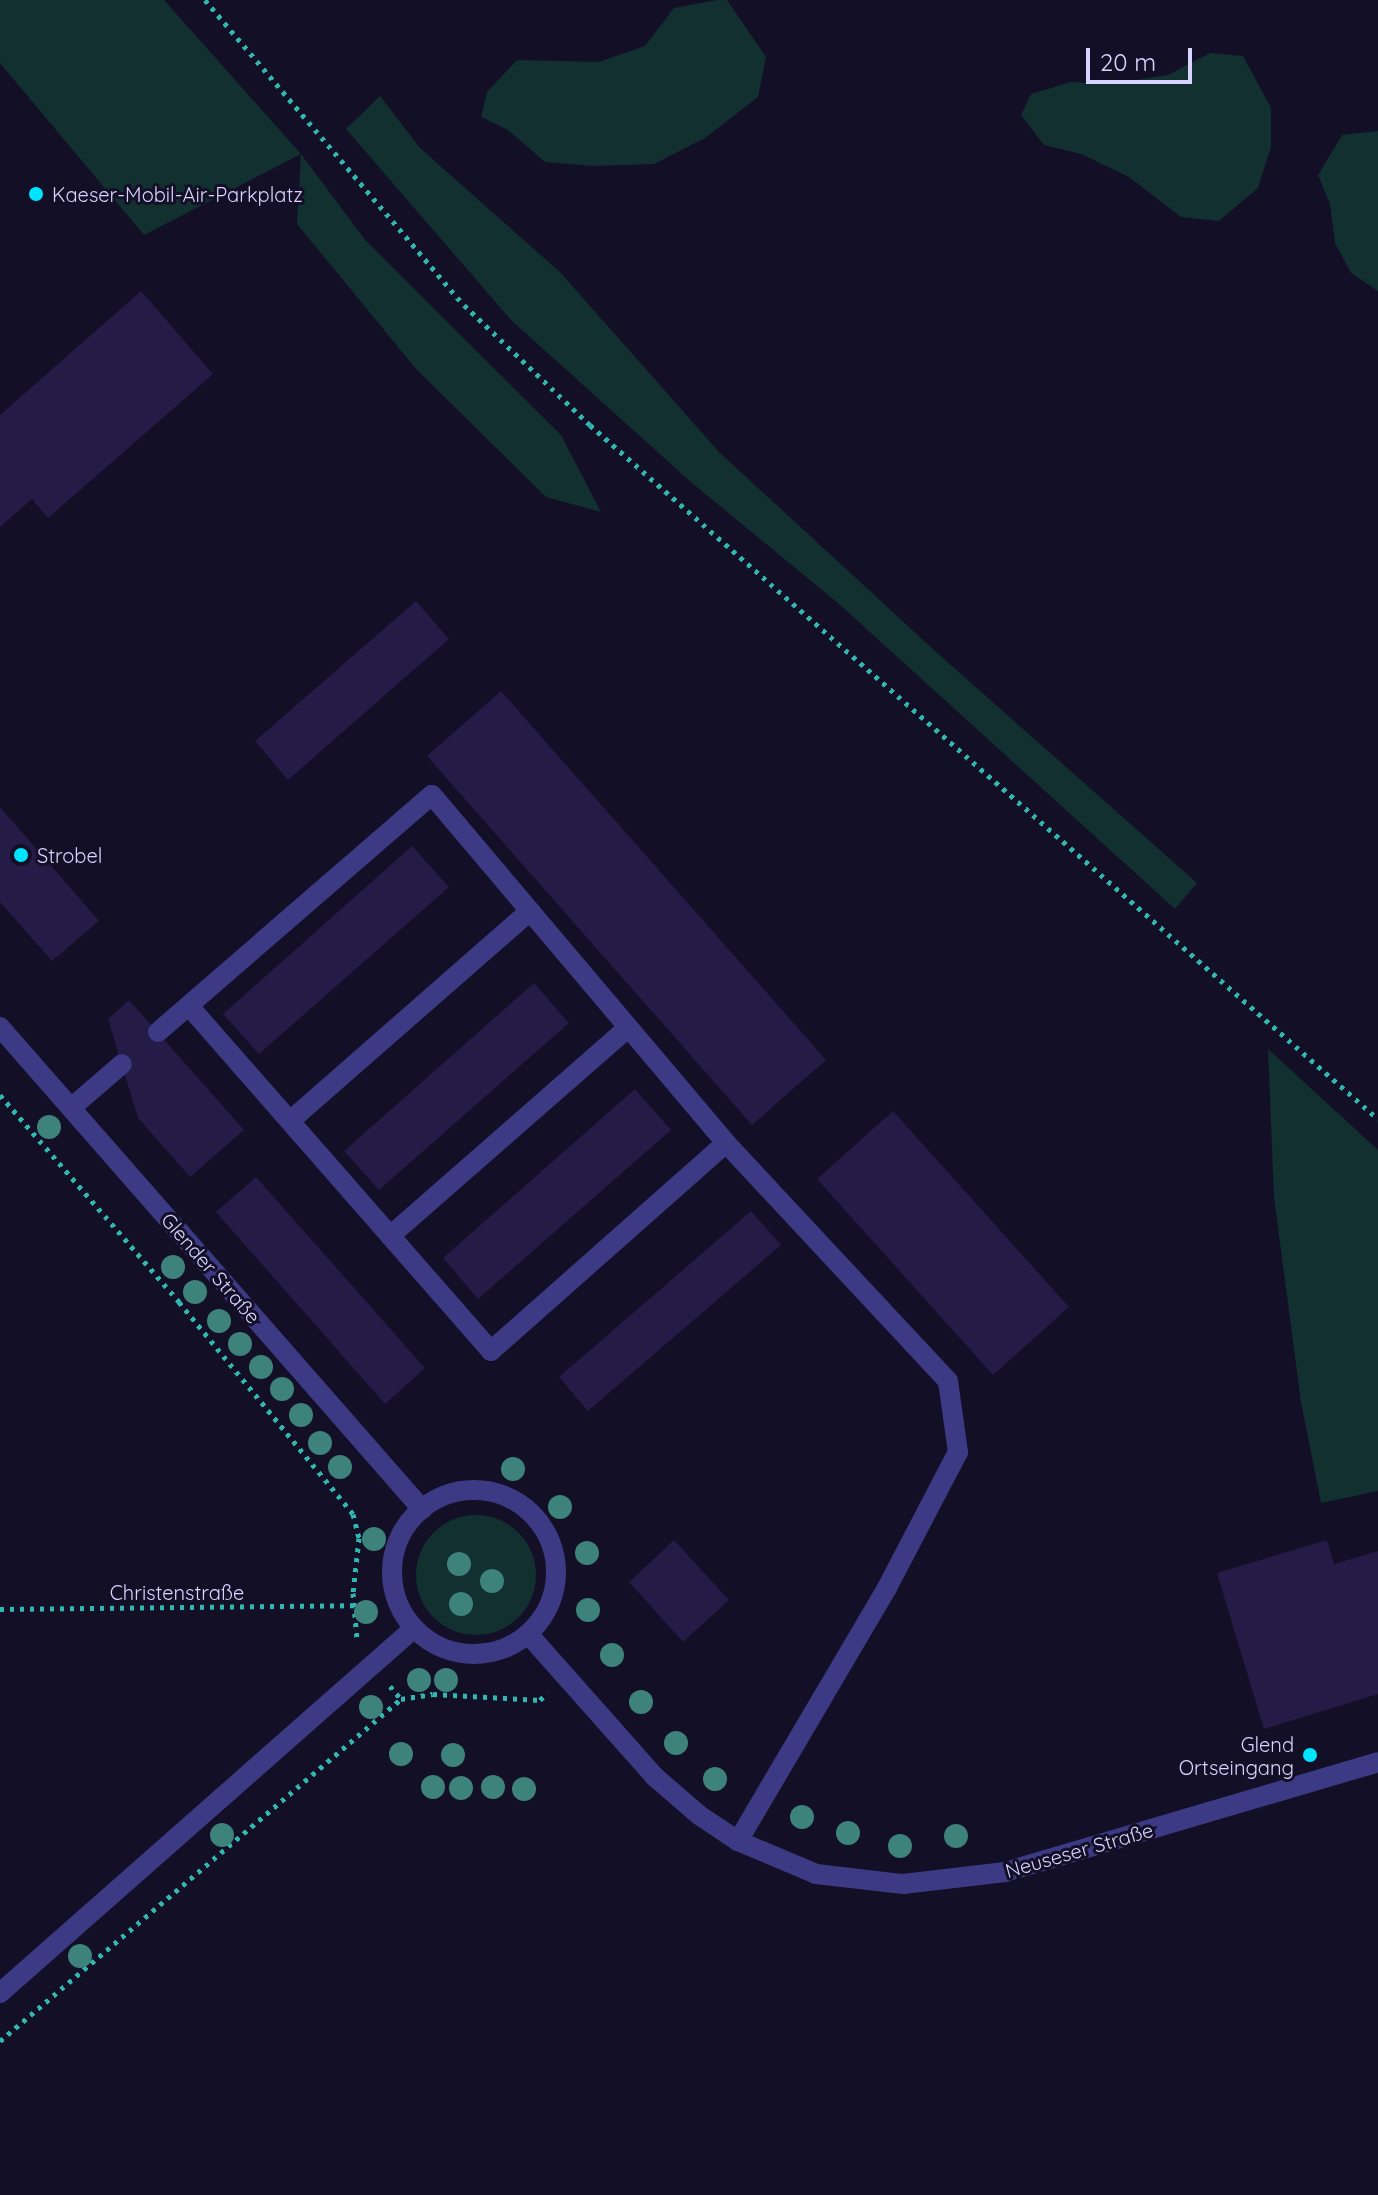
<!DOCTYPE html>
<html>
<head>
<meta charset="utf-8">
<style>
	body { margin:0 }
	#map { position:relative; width:1378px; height:2195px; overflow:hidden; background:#130f26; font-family:Quicksand,sans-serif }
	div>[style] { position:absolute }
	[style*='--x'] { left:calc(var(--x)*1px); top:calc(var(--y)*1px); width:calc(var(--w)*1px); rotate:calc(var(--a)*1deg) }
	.green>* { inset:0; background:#12302f }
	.round { border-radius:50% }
	.building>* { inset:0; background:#241b47 }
	.path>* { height:5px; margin-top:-2.5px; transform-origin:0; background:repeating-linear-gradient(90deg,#2fb8b0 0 4px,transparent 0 10px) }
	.service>* { height:20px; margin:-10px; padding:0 10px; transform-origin:10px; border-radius:10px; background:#3d3a85 }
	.minor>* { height:20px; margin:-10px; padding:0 10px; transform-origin:10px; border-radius:10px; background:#3d3a85 }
	.minor>.ring { margin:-10px; padding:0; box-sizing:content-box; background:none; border:20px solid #3d3a85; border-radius:50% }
	.trees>* { width:24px; height:24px; margin:-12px; border-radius:50%; background:#3d827b }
	.dots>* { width:22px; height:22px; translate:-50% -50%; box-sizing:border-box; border:4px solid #130f26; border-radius:50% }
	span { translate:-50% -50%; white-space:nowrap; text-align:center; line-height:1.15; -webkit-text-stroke:6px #130f26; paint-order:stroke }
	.poi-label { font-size:20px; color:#d9d4ff }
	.left { translate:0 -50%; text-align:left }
	.right { translate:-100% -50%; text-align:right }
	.street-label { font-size:20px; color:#d9d4ff }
	.scale { position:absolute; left:1086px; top:48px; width:106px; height:36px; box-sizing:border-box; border:4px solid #d9d4ff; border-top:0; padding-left:10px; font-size:24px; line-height:28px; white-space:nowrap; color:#d9d4ff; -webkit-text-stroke:6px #130f26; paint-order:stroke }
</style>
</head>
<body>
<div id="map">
	<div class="green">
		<i style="clip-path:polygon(0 0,164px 0,301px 154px,366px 241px,561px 435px,601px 512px,546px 497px,417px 370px,297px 224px,301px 154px,144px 235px,0 63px)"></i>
		<i style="clip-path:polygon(717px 0,727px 0,766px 57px,758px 97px,705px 138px,654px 164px,592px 166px,545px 162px,508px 130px,481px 117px,487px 92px,517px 60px,599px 62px,645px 46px,674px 8px)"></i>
		<i style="clip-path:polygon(1210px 53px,1243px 56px,1271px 108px,1271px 147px,1258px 188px,1219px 221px,1181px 217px,1129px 177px,1081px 154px,1044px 145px,1021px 115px,1031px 94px,1071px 82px,1109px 84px,1168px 75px)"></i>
		<i style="clip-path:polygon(380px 96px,420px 148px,560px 272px,719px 452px,934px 650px,1197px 883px,1175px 909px,839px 604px,692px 483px,511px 320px,346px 129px)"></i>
		<i style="clip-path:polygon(1378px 131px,1378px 291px,1351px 273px,1335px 243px,1330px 204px,1318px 175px,1342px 135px)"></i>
		<i style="clip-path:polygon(1268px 1049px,1378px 1150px,1378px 1491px,1321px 1503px,1301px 1402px,1274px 1197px)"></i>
		<i class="round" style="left:416px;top:1515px;width:120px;height:120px"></i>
	</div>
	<div class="building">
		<i style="clip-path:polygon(141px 291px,213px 374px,48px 518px,32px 499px,0 527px,0 415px)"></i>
		<i style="clip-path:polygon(416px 601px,449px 639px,288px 780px,255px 741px)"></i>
		<i style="clip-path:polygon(501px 691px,826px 1060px,752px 1125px,427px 756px)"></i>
		<i style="clip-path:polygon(0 807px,99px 921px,52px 961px,0 902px)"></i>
		<i style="clip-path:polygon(412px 846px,449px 887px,259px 1054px,223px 1014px)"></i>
		<i style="clip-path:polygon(534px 983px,569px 1023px,379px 1190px,344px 1151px)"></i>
		<i style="clip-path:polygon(129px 1000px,244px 1130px,190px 1177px,138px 1118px,108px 1019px)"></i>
		<i style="clip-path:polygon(635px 1089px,671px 1130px,478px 1299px,443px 1258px)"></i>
		<i style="clip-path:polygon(893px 1111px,1069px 1307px,993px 1375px,817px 1179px)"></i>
		<i style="clip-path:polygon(256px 1177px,425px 1368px,385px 1404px,216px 1212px)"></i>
		<i style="clip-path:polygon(751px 1211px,781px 1245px,588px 1411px,559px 1377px)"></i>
		<i style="clip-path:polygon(674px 1540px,729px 1600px,683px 1642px,629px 1582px)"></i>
		<i style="clip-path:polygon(1327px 1540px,1334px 1564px,1378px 1551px,1378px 1694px,1264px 1729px,1217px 1573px)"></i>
	</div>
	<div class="path">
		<i style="--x:205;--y:0;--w:400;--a:49.7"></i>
		<i style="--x:464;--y:305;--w:174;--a:43.6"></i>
		<i style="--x:590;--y:425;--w:1050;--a:41.37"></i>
		<i style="--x:0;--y:1095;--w:274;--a:49.1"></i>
		<i style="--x:179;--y:1302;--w:274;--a:50.6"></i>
		<i style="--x:353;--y:1514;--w:25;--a:76"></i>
		<i style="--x:359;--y:1538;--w:55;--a:96.2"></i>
		<i style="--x:353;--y:1593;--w:47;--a:85.1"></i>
		<i style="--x:0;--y:1609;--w:354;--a:-0.6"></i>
		<i style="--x:390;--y:1686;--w:17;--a:50"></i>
		<i style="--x:0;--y:2041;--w:527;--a:-40.46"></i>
		<i style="--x:401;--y:1699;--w:32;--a:-9"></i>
		<i style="--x:433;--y:1694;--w:107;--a:3.2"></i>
		<i style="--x:540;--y:1700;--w:10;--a:-45"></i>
	</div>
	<div class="service">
		<i style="--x:158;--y:1032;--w:362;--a:-40.9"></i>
		<i style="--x:432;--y:795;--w:456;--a:49.8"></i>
		<i style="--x:726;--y:1143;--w:314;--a:138.5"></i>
		<i style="--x:491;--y:1351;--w:459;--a:-131.2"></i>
		<i style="--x:71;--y:1108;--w:67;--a:-40.8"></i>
		<i style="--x:290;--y:1121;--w:319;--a:-41.2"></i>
		<i style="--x:726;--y:1143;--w:325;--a:47"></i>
		<i style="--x:948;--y:1381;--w:72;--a:82"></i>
		<i style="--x:958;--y:1452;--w:153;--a:117.6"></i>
		<i style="--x:887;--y:1588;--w:294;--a:120.5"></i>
		<i style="--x:390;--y:1236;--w:316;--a:-41.2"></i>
	</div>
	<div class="minor">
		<i style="--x:0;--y:1027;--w:641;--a:48.8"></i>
		<i class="ring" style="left:392px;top:1490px;width:144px;height:144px"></i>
		<i style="--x:529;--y:1635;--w:190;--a:48.4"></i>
		<i style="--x:655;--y:1777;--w:58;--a:40.8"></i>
		<i style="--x:699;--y:1815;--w:47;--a:33.7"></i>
		<i style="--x:738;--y:1841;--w:85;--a:22.9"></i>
		<i style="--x:816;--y:1874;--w:88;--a:6.6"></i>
		<i style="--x:903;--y:1884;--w:103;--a:-6.7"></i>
		<i style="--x:1005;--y:1872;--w:389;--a:-16.4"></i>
		<i style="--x:0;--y:1993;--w:551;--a:-41.39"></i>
	</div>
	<div class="trees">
		<i style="left:49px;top:1127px"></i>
		<i style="left:173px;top:1267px"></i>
		<i style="left:195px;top:1292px"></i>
		<i style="left:219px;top:1321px"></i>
		<i style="left:240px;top:1344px"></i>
		<i style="left:261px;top:1367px"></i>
		<i style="left:282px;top:1389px"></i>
		<i style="left:301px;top:1415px"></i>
		<i style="left:320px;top:1443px"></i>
		<i style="left:340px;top:1467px"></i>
		<i style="left:513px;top:1469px"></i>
		<i style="left:560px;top:1507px"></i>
		<i style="left:374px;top:1539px"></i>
		<i style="left:587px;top:1553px"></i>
		<i style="left:459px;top:1564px"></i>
		<i style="left:492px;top:1581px"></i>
		<i style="left:461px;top:1604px"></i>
		<i style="left:588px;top:1610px"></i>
		<i style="left:366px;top:1612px"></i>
		<i style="left:612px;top:1655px"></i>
		<i style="left:419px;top:1680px"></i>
		<i style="left:446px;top:1680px"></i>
		<i style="left:641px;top:1702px"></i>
		<i style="left:371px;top:1707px"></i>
		<i style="left:676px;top:1743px"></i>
		<i style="left:401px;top:1754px"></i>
		<i style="left:453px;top:1755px"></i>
		<i style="left:715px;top:1779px"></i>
		<i style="left:433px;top:1787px"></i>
		<i style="left:493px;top:1787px"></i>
		<i style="left:461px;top:1788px"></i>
		<i style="left:524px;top:1789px"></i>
		<i style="left:802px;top:1817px"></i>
		<i style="left:848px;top:1833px"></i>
		<i style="left:222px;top:1835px"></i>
		<i style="left:956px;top:1836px"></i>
		<i style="left:900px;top:1846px"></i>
		<i style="left:80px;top:1956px"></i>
	</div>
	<div class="dots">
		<i style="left:36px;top:194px;background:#00e5ff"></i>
		<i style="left:21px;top:855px;background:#00e5ff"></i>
		<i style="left:1310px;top:1755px;background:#00e5ff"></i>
	</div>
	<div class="poi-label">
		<span class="left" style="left:52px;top:194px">Kaeser-Mobil-Air-Parkplatz</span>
		<span class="left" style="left:37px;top:855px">Strobel</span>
		<span class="right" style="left:1294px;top:1756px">Glend<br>Ortseingang</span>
	</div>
	<div class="street-label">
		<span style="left:211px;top:1268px;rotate:49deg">Glender Straße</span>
		<span style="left:177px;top:1592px">Christenstraße</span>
		<span style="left:1079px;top:1850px;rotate:-16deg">Neuseser Straße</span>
	</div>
	<div class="scale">20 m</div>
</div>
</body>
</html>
